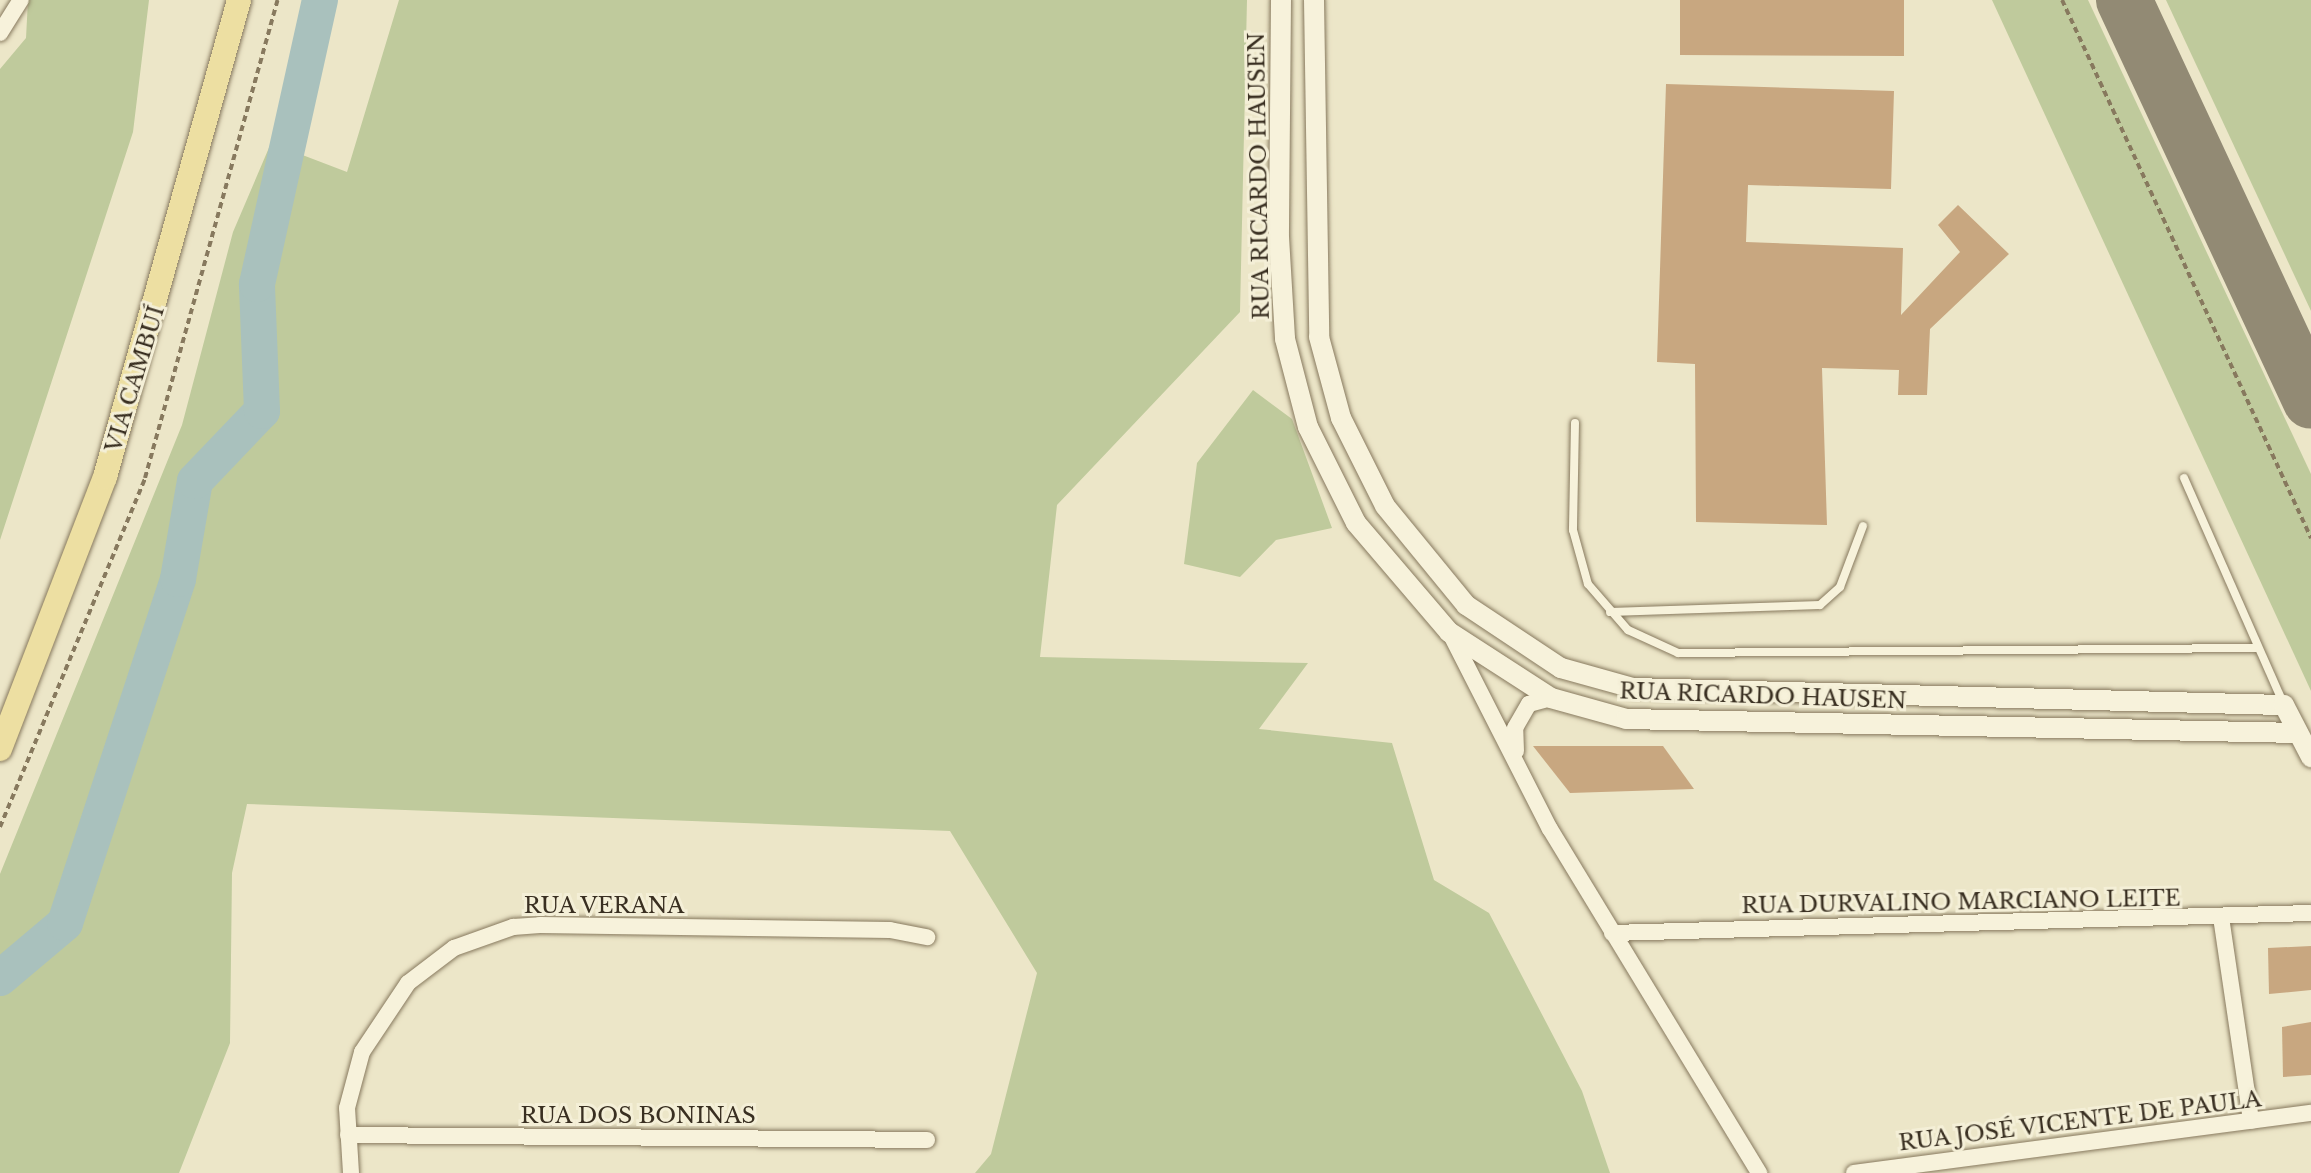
<!DOCTYPE html>
<html>
<head>
<meta charset="utf-8">
<style>
	body { margin:0 }
	#map { position:relative; width:2311px; height:1173px; overflow:hidden; background:#ece6c8; font-family:"Libre Baskerville",serif }
	div>[style] { position:absolute }
	[style*='--x'] { left:calc(var(--x)*1px); top:calc(var(--y)*1px); width:calc(var(--w)*1px); rotate:calc(var(--a)*1deg) }
	.green>* { inset:0; background:#bfca9c }
	.river>* { height:36px; margin:-18px; padding:0 18px; transform-origin:18px; border-radius:18px; background:#a9c1bd }
	.taxiway>* { height:56px; margin:-28px; padding:0 28px; transform-origin:28px; border-radius:28px; background:#928a74 }
	.building>* { inset:0; background:#c8a780 }
	.path>* { height:4px; margin-top:-2px; transform-origin:0; background:repeating-linear-gradient(90deg,#87795e 0 6px,transparent 0 10px) }
	.roads { filter:drop-shadow(0 0 2px #87795e) drop-shadow(0 0 2px #87795e) }
	.service>* { height:8px; margin:-4px; padding:0 4px; transform-origin:4px; border-radius:4px; background:#f7f2db }
	.minor>* { height:16px; margin:-8px; padding:0 8px; transform-origin:8px; border-radius:8px; background:#f7f2db }
	.tertiary>* { height:20px; margin:-10px; padding:0 10px; transform-origin:10px; border-radius:10px; background:#f7f2db }
	.primary>* { height:24px; margin:-12px; padding:0 12px; transform-origin:12px; border-radius:12px; background:#eddfa2 }
	span { translate:-50% -50%; white-space:nowrap; text-align:center; line-height:1.15; -webkit-text-stroke:6px #f4efd7; paint-order:stroke }
	.street-label { font-size:22px; color:#392f21 }
</style>
</head>
<body>
<div id="map">
	<div class="green">
		<i style="clip-path:polygon(28px 0,149px 0,133px 132px,0 540px,0 69px,26px 38px)"></i>
		<i style="clip-path:polygon(399px 0,1247px 0,1240px 312px,1057px 505px,1040px 657px,1308px 663px,1259px 729px,1392px 743px,1434px 880px,1489px 913px,1582px 1091px,1610px 1173px,975px 1173px,991px 1154px,1037px 973px,950px 831px,247px 804px,232px 873px,230px 1043px,179px 1173px,0 1173px,0 874px,182px 425px,233px 232px,271px 143px,347px 172px)"></i>
		<i style="clip-path:polygon(1992px 0,2088px 0,2311px 474px,2311px 691px)"></i>
		<i style="clip-path:polygon(2166px 0,2311px 0,2311px 311px)"></i>
		<i style="clip-path:polygon(1253px 390px,1292px 419px,1332px 528px,1276px 540px,1240px 577px,1184px 564px,1197px 463px)"></i>
	</div>
	<div class="river">
		<i style="--x:0;--y:978;--w:85;--a:-40.2"></i>
		<i style="--x:65;--y:923;--w:362;--a:-71.8"></i>
		<i style="--x:178;--y:579;--w:99;--a:-80.2"></i>
		<i style="--x:195;--y:481;--w:97;--a:-46.3"></i>
		<i style="--x:262;--y:411;--w:127;--a:-92.3"></i>
		<i style="--x:257;--y:284;--w:291;--a:-77.5"></i>
	</div>
	<div class="taxiway">
		<i style="--x:2124;--y:0;--w:442;--a:65"></i>
	</div>
	<div class="building">
		<i style="clip-path:polygon(1680px 0,1904px 0,1904px 56px,1680px 55px)"></i>
		<i style="clip-path:polygon(1666px 84px,1894px 91px,1891px 189px,1748px 185px,1746px 242px,1903px 248px,1901px 315px,1960px 252px,1938px 225px,1958px 205px,2009px 254px,1930px 329px,1927px 395px,1898px 395px,1899px 370px,1822px 368px,1827px 525px,1696px 522px,1695px 364px,1657px 362px)"></i>
		<i style="clip-path:polygon(1533px 746px,1663px 746px,1694px 789px,1570px 793px)"></i>
		<i style="clip-path:polygon(2311px 946px,2311px 990px,2269px 994px,2268px 948px)"></i>
		<i style="clip-path:polygon(2311px 1022px,2311px 1075px,2283px 1077px,2282px 1027px)"></i>
	</div>
	<div class="path">
		<i style="--x:2062;--y:0;--w:593;--a:65.16"></i>
		<i style="--x:0;--y:827;--w:378;--a:-67.4"></i>
		<i style="--x:145;--y:478;--w:496;--a:-74.5"></i>
	</div>
	<div class="roads">
		<div class="service">
			<i style="--x:1575;--y:423;--w:107;--a:91.1"></i>
			<i style="--x:1573;--y:530;--w:56;--a:74.5"></i>
			<i style="--x:1588;--y:584;--w:61;--a:49"></i>
			<i style="--x:1628;--y:630;--w:55;--a:24.7"></i>
			<i style="--x:1678;--y:653;--w:578;--a:-0.5"></i>
			<i style="--x:2184;--y:478;--w:248;--a:66.2"></i>
			<i style="--x:1610;--y:612;--w:210;--a:-1.9"></i>
			<i style="--x:1820;--y:605;--w:27;--a:-42"></i>
			<i style="--x:1840;--y:587;--w:65;--a:-69.3"></i>
		</div>
		<div class="minor">
			<i style="--x:0;--y:33;--w:39;--a:-58"></i>
			<i style="--x:1450;--y:633;--w:220;--a:63"></i>
			<i style="--x:1550;--y:829;--w:403;--a:58.7"></i>
			<i style="--x:1516;--y:751;--w:23;--a:-92"></i>
			<i style="--x:1515;--y:728;--w:28;--a:-60"></i>
			<i style="--x:1529;--y:704;--w:23;--a:-15"></i>
			<i style="--x:2221;--y:917;--w:206;--a:81.6"></i>
			<i style="--x:1612;--y:933;--w:699;--a:-1.64"></i>
			<i style="--x:348;--y:1135;--w:579;--a:0.49"></i>
			<i style="--x:351;--y:1173;--w:65;--a:-93.5"></i>
			<i style="--x:347;--y:1108;--w:58;--a:-75"></i>
			<i style="--x:362;--y:1052;--w:83;--a:-56.3"></i>
			<i style="--x:408;--y:983;--w:58;--a:-37.3"></i>
			<i style="--x:454;--y:948;--w:63;--a:-19.6"></i>
			<i style="--x:513;--y:927;--w:27;--a:-4"></i>
			<i style="--x:540;--y:925;--w:350;--a:0.8"></i>
			<i style="--x:890;--y:930;--w:38;--a:11"></i>
			<i style="--x:1854;--y:1173;--w:461;--a:-7.5"></i>
		</div>
		<div class="tertiary">
			<i style="--x:1281;--y:0;--w:237;--a:90.5"></i>
			<i style="--x:1279;--y:237;--w:102;--a:86.6"></i>
			<i style="--x:1285;--y:339;--w:91;--a:75.4"></i>
			<i style="--x:1308;--y:427;--w:107;--a:63.4"></i>
			<i style="--x:1356;--y:523;--w:143;--a:49.5"></i>
			<i style="--x:1449;--y:632;--w:121;--a:32.9"></i>
			<i style="--x:1551;--y:698;--w:78;--a:15.6"></i>
			<i style="--x:1626;--y:719;--w:672;--a:1.19"></i>
			<i style="--x:1314;--y:0;--w:337;--a:89.1"></i>
			<i style="--x:1319;--y:337;--w:84;--a:74.8"></i>
			<i style="--x:1341;--y:418;--w:98;--a:63.4"></i>
			<i style="--x:1385;--y:506;--w:128;--a:50.7"></i>
			<i style="--x:1466;--y:605;--w:114;--a:33.6"></i>
			<i style="--x:1561;--y:668;--w:75;--a:15.5"></i>
			<i style="--x:1633;--y:688;--w:651;--a:1.5"></i>
			<i style="--x:2284;--y:705;--w:59;--a:62.6"></i>
		</div>
		<div class="primary">
			<i style="--x:0;--y:749;--w:292;--a:-68.9"></i>
			<i style="--x:105;--y:477;--w:495;--a:-74.3"></i>
		</div>
	</div>
	<div class="street-label">
		<span style="left:1259px;top:176px;rotate:-91deg">RUA RICARDO HAUSEN</span>
		<span style="left:135px;top:379px;rotate:-73deg">VIA CAMBUÍ</span>
		<span style="left:1763px;top:696px;rotate:2deg">RUA RICARDO HAUSEN</span>
		<span style="left:1961px;top:902px;rotate:-1deg">RUA DURVALINO MARCIANO LEITE</span>
		<span style="left:604px;top:906px">RUA VERANA</span>
		<span style="left:638px;top:1116px">RUA DOS BONINAS</span>
		<span style="left:2080px;top:1121px;rotate:-7deg">RUA JOSÉ VICENTE DE PAULA</span>
	</div>
</div>
</body>
</html>
